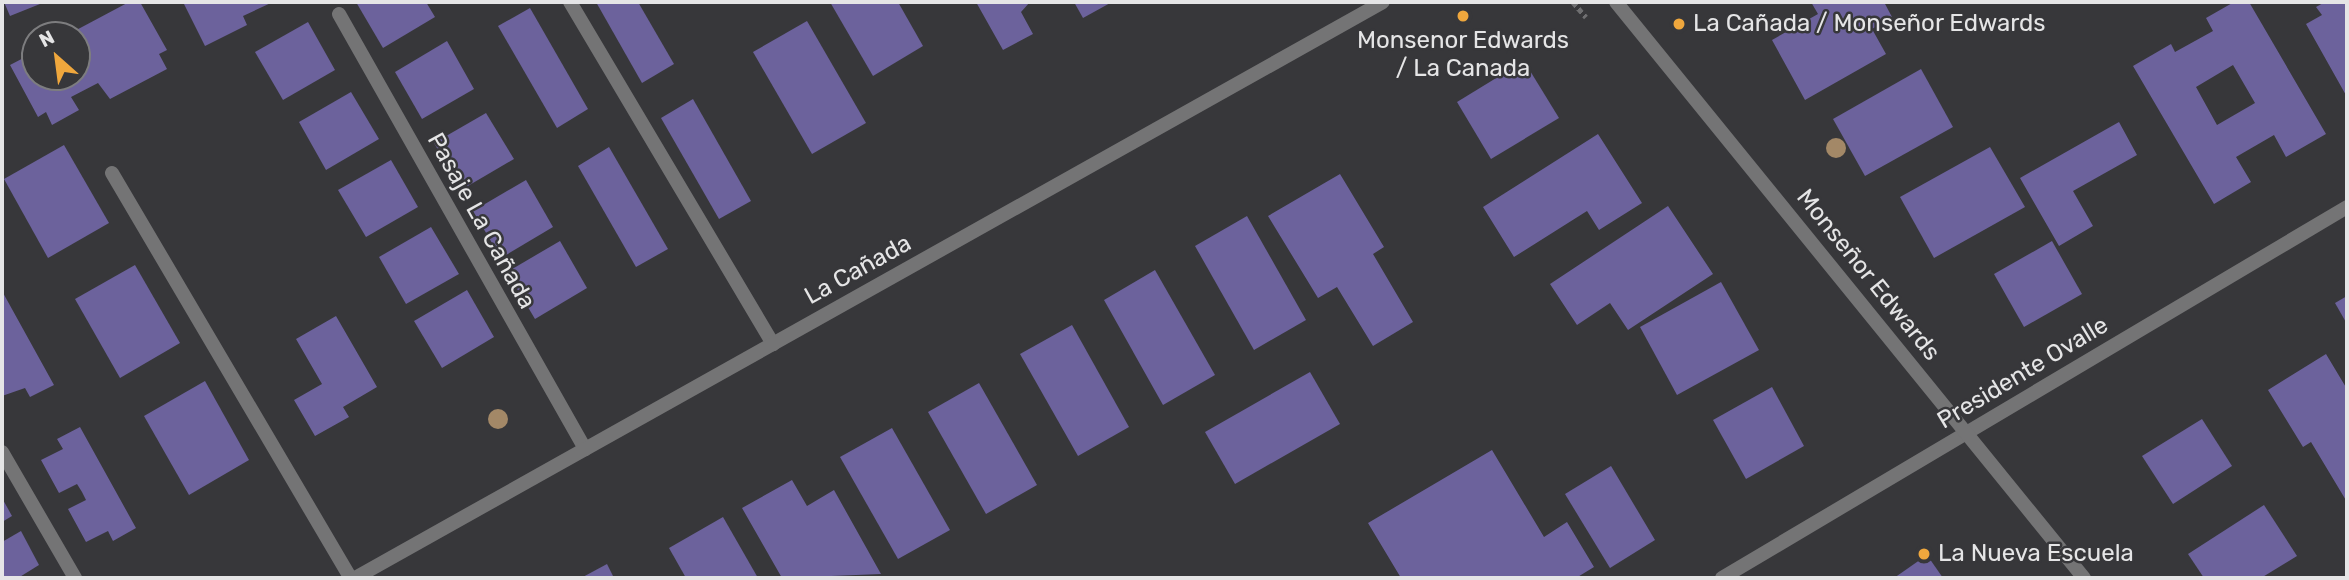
<!DOCTYPE html>
<html>
<head>
<meta charset="utf-8">
<style>
	body { margin:0 }
	#map { position:relative; width:2349px; height:580px; overflow:hidden; background:#37373a; font-family:Rubik,sans-serif }
	div>[style] { position:absolute }
	[style*='--x'] { left:calc(var(--x)*1px); top:calc(var(--y)*1px); width:calc(var(--w)*1px); rotate:calc(var(--a)*1deg) }
	.building>* { inset:0; background:#6c629c }
	.path>* { height:4.5px; margin-top:-2.25px; transform-origin:0; background:repeating-linear-gradient(90deg,#6f6f71 0 5px,transparent 0 8.5px) }
	.minor>* { height:14px; margin:-7px; padding:0 7px; transform-origin:7px; border-radius:7px; background:#747475 }
	.tertiary>* { height:14px; margin:-7px; padding:0 7px; transform-origin:7px; border-radius:7px; background:#747475 }
	.trees>* { width:20px; height:20px; margin:-10px; border-radius:50%; background:#a38867 }
	.dots>* { width:19px; height:19px; translate:-50% -50%; box-sizing:border-box; border:4px solid #37373a; border-radius:50% }
	span { translate:-50% -50%; white-space:nowrap; text-align:center; line-height:1.15; -webkit-text-stroke:5px #37373a; paint-order:stroke }
	.poi-label { font-size:24px; color:#e5e5e6 }
	.left { translate:0 -50%; text-align:left }
	.street-label { font-size:24px; color:#e5e5e6 }
	.frame { position:absolute; inset:0; border:4px solid #e5e5e6; pointer-events:none }
	.north { position:absolute; left:21px; top:21px; width:70px; height:70px; box-sizing:border-box; background:#37373a; border:2px solid #7d7d7f; border-radius:50%; rotate:332deg; font-size:19px; font-weight:700; line-height:28px; text-align:center; color:#e5e5e6 }
	.north::after { content:''; display:block; margin:auto; width:24px; height:32px; background:#efa73d; clip-path:polygon(50% 0,100% 100%,50% 72%,0 100%) }
</style>
</head>
<body>
<div id="map">
	<div class="building">
		<i style="clip-path:polygon(4px 2px,45px 2px,10px 16px)"></i>
		<i style="clip-path:polygon(129px 2px,140px 2px,167px 50px,159px 54px,167px 69px,110px 99px,98px 83px,71px 97px,79px 110px,52px 125px,46px 112px,38px 117px,10px 65px,35px 52px,35px 77px,77px 77px,77px 35px,67px 35px)"></i>
		<i style="clip-path:polygon(183px 2px,273px 2px,243px 16px,247px 25px,205px 46px)"></i>
		<i style="clip-path:polygon(356px 2px,426px 2px,435px 17px,383px 48px)"></i>
		<i style="clip-path:polygon(596px 2px,638px 2px,674px 64px,642px 83px)"></i>
		<i style="clip-path:polygon(830px 2px,898px 2px,923px 46px,873px 76px)"></i>
		<i style="clip-path:polygon(976px 2px,1030px 2px,1021px 12px,1033px 34px,1003px 50px)"></i>
		<i style="clip-path:polygon(1074px 2px,1112px 2px,1083px 18px)"></i>
		<i style="clip-path:polygon(1811px 2px,1884px 2px,1892px 17px,1872px 29px,1886px 54px,1805px 100px,1772px 40px,1818px 14px)"></i>
		<i style="clip-path:polygon(evenodd,2234px 2px,2249px 2px,2326px 134px,2286px 157px,2274px 135px,2236px 157px,2251px 182px,2214px 204px,2133px 66px,2171px 44px,2175px 52px,2213px 31px,2206px 18px,2234px 2px,2233px 65px,2255px 103px,2217px 125px,2196px 87px,2233px 65px)"></i>
		<i style="clip-path:polygon(2325px 2px,2347px 2px,2347px 97px,2306px 24px,2322px 15px,2316px 7px)"></i>
		<i style="clip-path:polygon(530px 8px,588px 109px,557px 128px,498px 26px)"></i>
		<i style="clip-path:polygon(807px 21px,866px 123px,812px 154px,753px 52px)"></i>
		<i style="clip-path:polygon(308px 22px,335px 70px,283px 100px,255px 52px)"></i>
		<i style="clip-path:polygon(447px 41px,474px 89px,422px 119px,395px 72px)"></i>
		<i style="clip-path:polygon(1524px 61px,1559px 118px,1491px 159px,1457px 102px)"></i>
		<i style="clip-path:polygon(1921px 69px,1953px 127px,1865px 176px,1833px 119px)"></i>
		<i style="clip-path:polygon(351px 92px,379px 139px,326px 170px,299px 122px)"></i>
		<i style="clip-path:polygon(693px 99px,751px 201px,719px 219px,661px 118px)"></i>
		<i style="clip-path:polygon(486px 113px,514px 159px,461px 190px,434px 143px)"></i>
		<i style="clip-path:polygon(2119px 122px,2137px 155px,2073px 191px,2093px 226px,2059px 246px,2020px 178px)"></i>
		<i style="clip-path:polygon(1598px 134px,1642px 203px,1599px 230px,1587px 211px,1514px 257px,1483px 207px)"></i>
		<i style="clip-path:polygon(64px 145px,109px 223px,48px 258px,4px 179px)"></i>
		<i style="clip-path:polygon(609px 147px,668px 249px,636px 267px,578px 166px)"></i>
		<i style="clip-path:polygon(1990px 147px,2025px 207px,1934px 258px,1900px 197px)"></i>
		<i style="clip-path:polygon(391px 160px,418px 207px,366px 237px,338px 190px)"></i>
		<i style="clip-path:polygon(1340px 174px,1384px 247px,1373px 254px,1413px 322px,1373px 346px,1337px 287px,1318px 298px,1268px 216px)"></i>
		<i style="clip-path:polygon(526px 180px,553px 227px,501px 258px,473px 211px)"></i>
		<i style="clip-path:polygon(1668px 206px,1713px 274px,1628px 330px,1610px 303px,1577px 325px,1550px 284px)"></i>
		<i style="clip-path:polygon(1247px 216px,1306px 320px,1254px 350px,1195px 246px)"></i>
		<i style="clip-path:polygon(431px 227px,459px 274px,406px 304px,379px 257px)"></i>
		<i style="clip-path:polygon(560px 241px,587px 288px,535px 319px,507px 272px)"></i>
		<i style="clip-path:polygon(2052px 241px,2082px 294px,2024px 327px,1994px 274px)"></i>
		<i style="clip-path:polygon(135px 265px,180px 343px,120px 378px,75px 299px)"></i>
		<i style="clip-path:polygon(1155px 270px,1215px 375px,1163px 405px,1104px 300px)"></i>
		<i style="clip-path:polygon(1721px 282px,1759px 350px,1677px 395px,1640px 327px)"></i>
		<i style="clip-path:polygon(467px 290px,494px 337px,442px 368px,414px 321px)"></i>
		<i style="clip-path:polygon(2px 291px,54px 385px,30px 397px,25px 388px,2px 396px)"></i>
		<i style="clip-path:polygon(2347px 296px,2347px 324px,2335px 303px)"></i>
		<i style="clip-path:polygon(336px 316px,377px 387px,343px 407px,349px 417px,315px 436px,294px 400px,322px 384px,296px 339px)"></i>
		<i style="clip-path:polygon(1072px 325px,1129px 427px,1078px 456px,1020px 354px)"></i>
		<i style="clip-path:polygon(2326px 354px,2347px 389px,2347px 502px,2311px 442px,2303px 447px,2268px 390px)"></i>
		<i style="clip-path:polygon(1310px 372px,1340px 424px,1235px 484px,1205px 432px)"></i>
		<i style="clip-path:polygon(205px 381px,249px 460px,189px 495px,144px 416px)"></i>
		<i style="clip-path:polygon(979px 383px,1037px 485px,986px 514px,928px 412px)"></i>
		<i style="clip-path:polygon(1772px 387px,1804px 446px,1746px 479px,1713px 420px)"></i>
		<i style="clip-path:polygon(2202px 419px,2232px 466px,2173px 504px,2142px 456px)"></i>
		<i style="clip-path:polygon(80px 427px,136px 528px,113px 541px,108px 531px,86px 542px,68px 509px,86px 500px,82px 492px,77px 484px,59px 493px,41px 460px,63px 449px,57px 439px)"></i>
		<i style="clip-path:polygon(892px 428px,950px 530px,898px 559px,840px 457px)"></i>
		<i style="clip-path:polygon(1492px 450px,1544px 537px,1567px 522px,1594px 567px,1576px 578px,1401px 578px,1368px 523px)"></i>
		<i style="clip-path:polygon(1611px 466px,1655px 540px,1610px 568px,1565px 494px)"></i>
		<i style="clip-path:polygon(792px 480px,807px 506px,834px 490px,881px 574px,782px 578px,742px 508px)"></i>
		<i style="clip-path:polygon(2px 498px,12px 516px,2px 522px)"></i>
		<i style="clip-path:polygon(2264px 505px,2297px 556px,2261px 578px,2204px 578px,2188px 554px)"></i>
		<i style="clip-path:polygon(723px 517px,758px 578px,686px 578px,669px 548px)"></i>
		<i style="clip-path:polygon(21px 531px,39px 565px,18px 578px,2px 578px,2px 542px)"></i>
		<i style="clip-path:polygon(1927px 555px,1943px 578px,1894px 578px)"></i>
		<i style="clip-path:polygon(607px 564px,614px 578px,581px 578px)"></i>
	</div>
	<div class="path">
		<i style="--x:1573;--y:2;--w:20;--a:49"></i>
	</div>
	<div class="minor">
		<i style="--x:570;--y:2;--w:398;--a:59.3"></i>
		<i style="--x:339;--y:14;--w:500;--a:60.5"></i>
		<i style="--x:112;--y:173;--w:470;--a:59.5"></i>
		<i style="--x:2;--y:452;--w:146;--a:59.9"></i>
		<i style="--x:1722;--y:578;--w:727;--a:-30.69"></i>
	</div>
	<div class="tertiary">
		<i style="--x:1616;--y:2;--w:742;--a:50.91"></i>
		<i style="--x:355;--y:578;--w:1178;--a:-29.26"></i>
	</div>
	<div class="trees">
		<i style="left:1836px;top:148px"></i>
		<i style="left:498px;top:419px"></i>
	</div>
	<div class="dots">
		<i style="left:1463px;top:16px;background:#efa73d"></i>
		<i style="left:1679px;top:24px;background:#efa73d"></i>
		<i style="left:1924px;top:554px;background:#efa73d"></i>
	</div>
	<div class="poi-label">
		<span class="left" style="left:1693px;top:24px">La Cañada / Monseñor Edwards</span>
		<span style="left:1463px;top:55px">Monsenor Edwards<br>/ La Canada</span>
		<span class="left" style="left:1938px;top:554px">La Nueva Escuela</span>
	</div>
	<div class="street-label">
		<span style="left:481px;top:221px;rotate:61deg">Pasaje La Cañada</span>
		<span style="left:858px;top:270px;rotate:-29deg">La Cañada</span>
		<span style="left:1868px;top:275px;rotate:51deg">Monseñor Edwards</span>
		<span style="left:2023px;top:373px;rotate:-31deg">Presidente Ovalle</span>
	</div>
	<div class="frame"></div>
	<div class="north">N</div>
</div>
</body>
</html>
